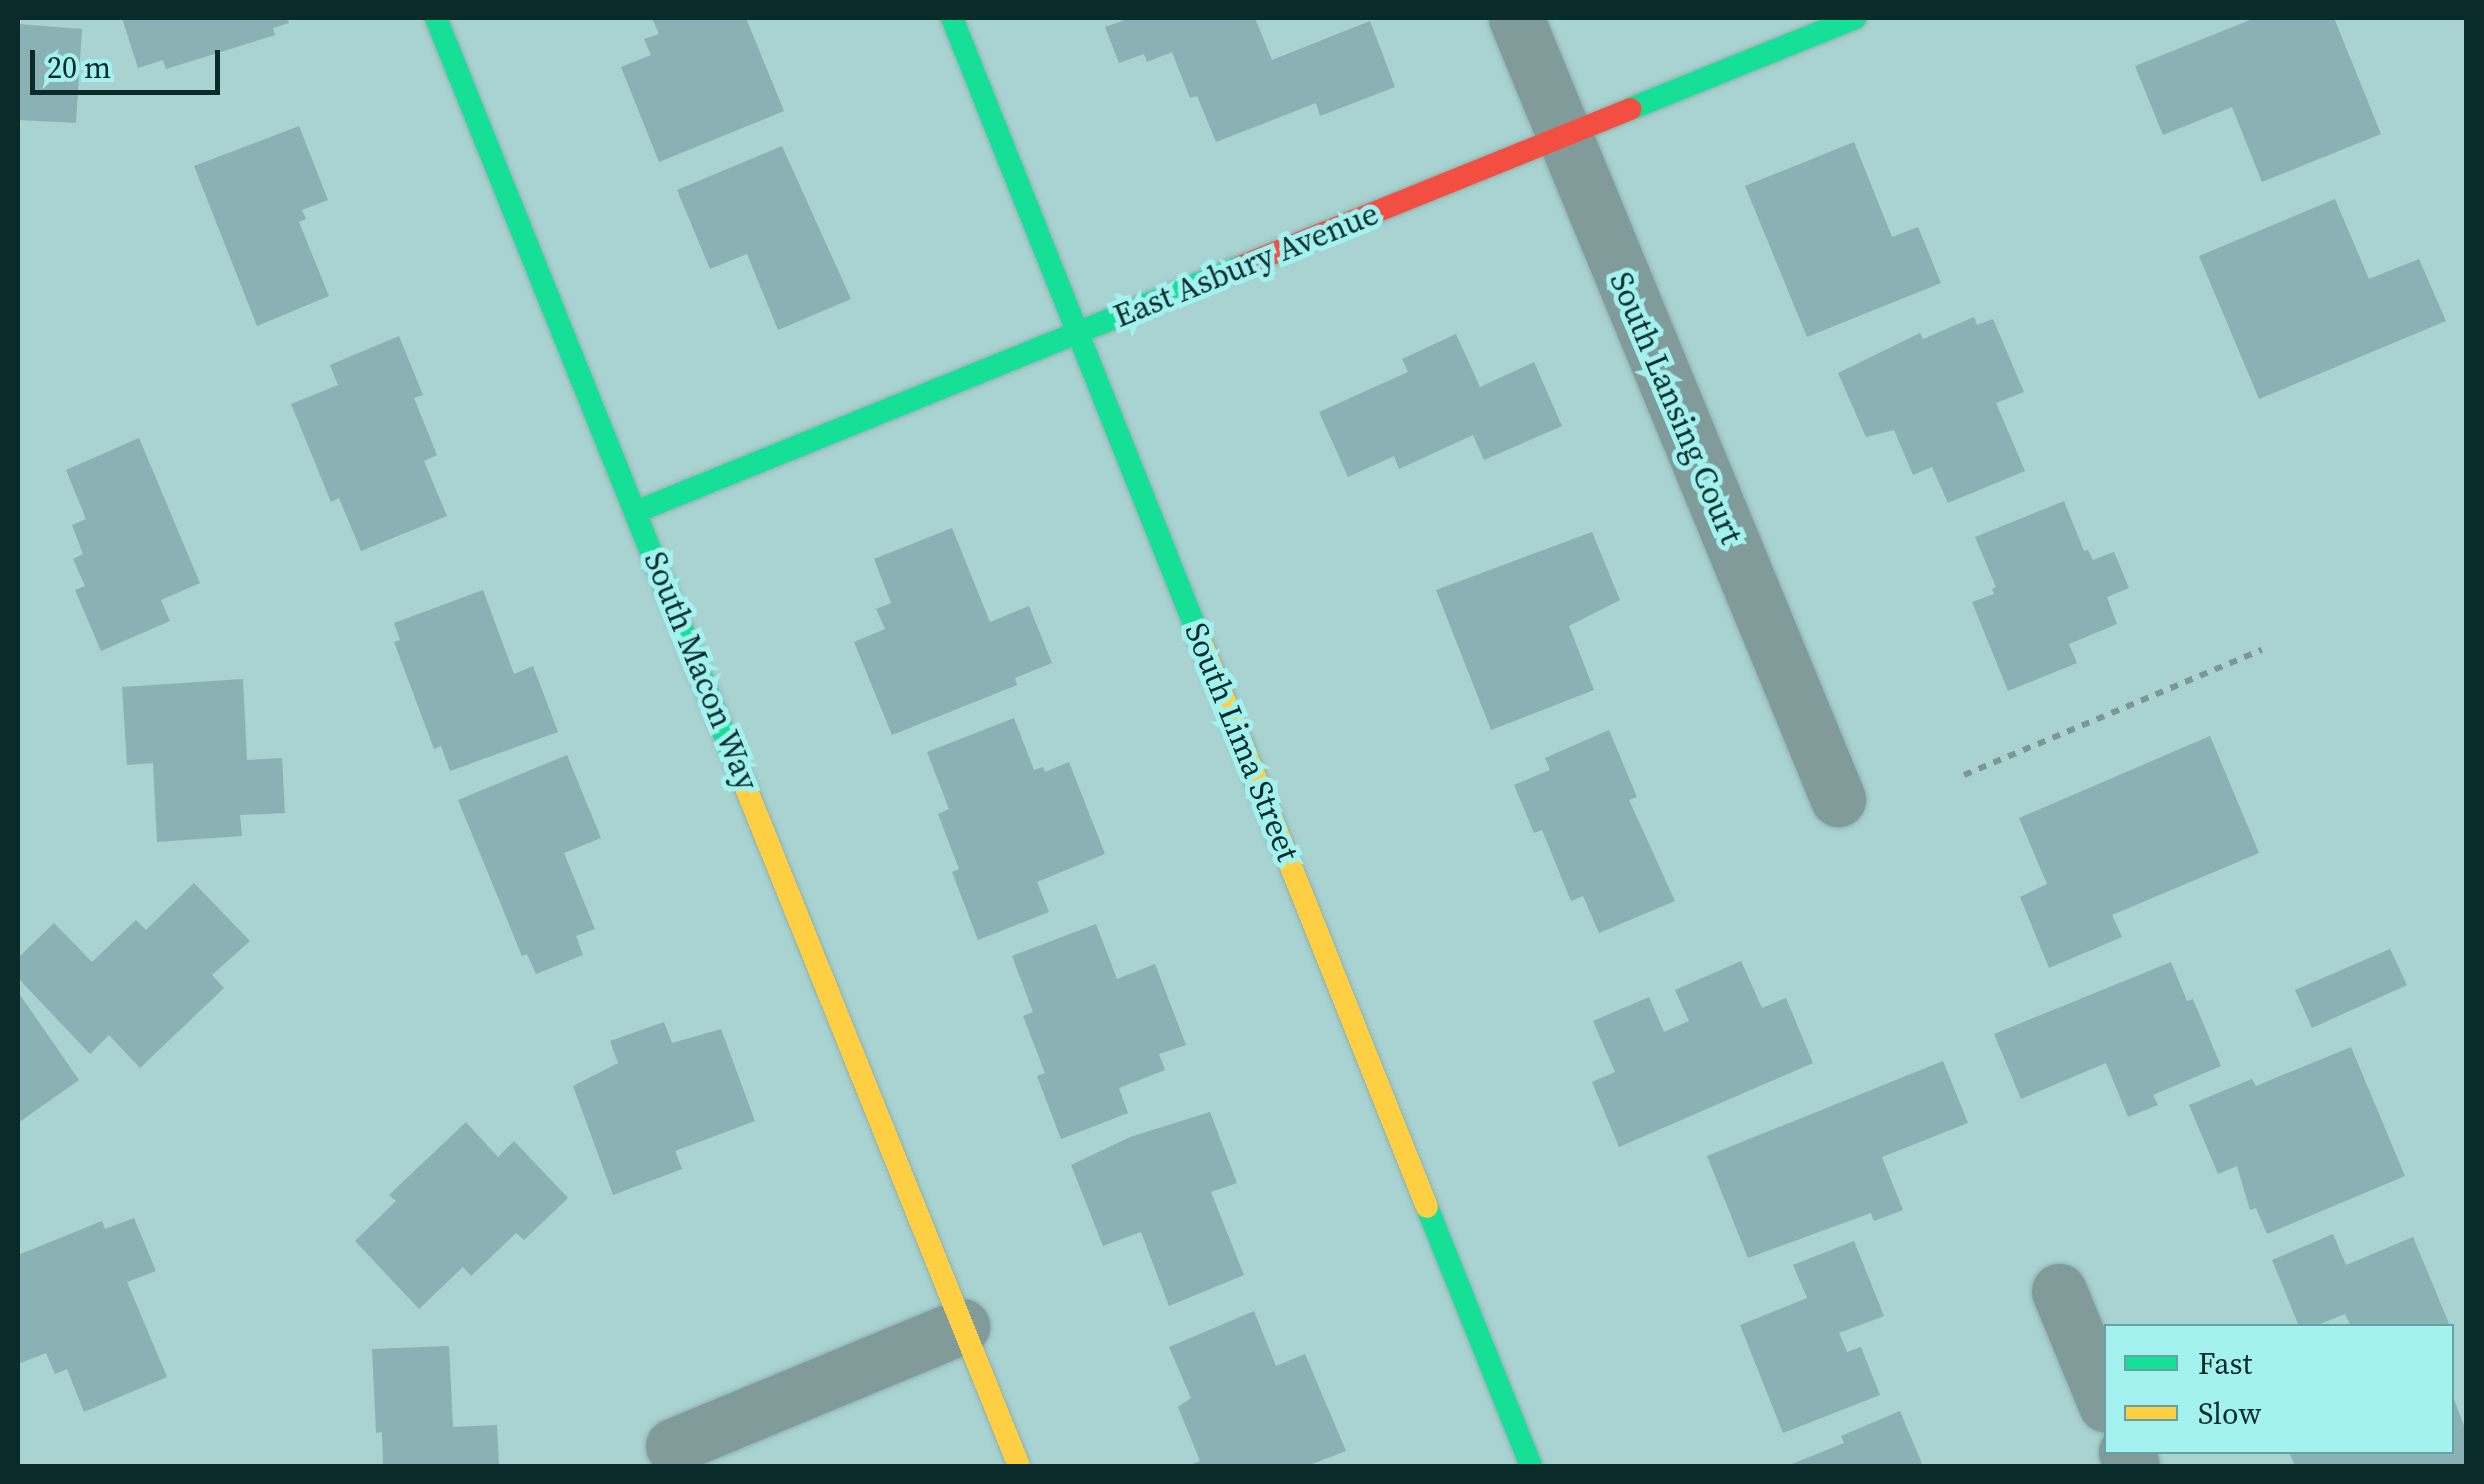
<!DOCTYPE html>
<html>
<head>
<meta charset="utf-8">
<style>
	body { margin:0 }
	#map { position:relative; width:2484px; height:1484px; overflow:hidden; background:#a8d3d1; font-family:"Source Serif 4",serif }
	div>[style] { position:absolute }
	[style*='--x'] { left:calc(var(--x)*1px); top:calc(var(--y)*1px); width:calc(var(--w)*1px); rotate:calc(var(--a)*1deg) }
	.building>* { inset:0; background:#8ab1b4 }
	.path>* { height:6px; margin-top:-3px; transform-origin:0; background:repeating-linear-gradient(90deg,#7c9796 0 8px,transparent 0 16px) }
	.roads { filter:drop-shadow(0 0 2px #8fb1b0) drop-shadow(0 0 2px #8fb1b0) }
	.street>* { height:55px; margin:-27.5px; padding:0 27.5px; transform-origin:27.5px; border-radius:27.5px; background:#809b9a }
	.fast>* { height:22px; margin:-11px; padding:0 11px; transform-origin:11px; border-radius:11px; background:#16e098 }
	.slow>* { height:22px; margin:-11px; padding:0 11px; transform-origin:11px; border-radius:11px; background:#ffcf43 }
	.jam>* { height:22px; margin:-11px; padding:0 11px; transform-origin:11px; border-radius:11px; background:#f24e42 }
	span { translate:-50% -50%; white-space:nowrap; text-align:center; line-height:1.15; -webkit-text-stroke:10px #a3f2ef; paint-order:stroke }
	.street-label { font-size:32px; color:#092b2a }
	.frame { position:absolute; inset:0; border:20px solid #092b2a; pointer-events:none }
	.legend { position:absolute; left:2104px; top:1324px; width:350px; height:130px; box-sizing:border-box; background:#a3f2ef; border:2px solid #65a2a0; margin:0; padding:12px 18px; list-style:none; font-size:30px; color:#092b2a }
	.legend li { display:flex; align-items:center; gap:20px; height:50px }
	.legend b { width:50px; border:2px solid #65a2a0 }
	.scale { position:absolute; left:30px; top:50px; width:190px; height:45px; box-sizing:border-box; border:5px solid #092b2a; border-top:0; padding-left:12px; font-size:30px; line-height:35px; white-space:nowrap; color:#092b2a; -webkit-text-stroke:8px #a3f2ef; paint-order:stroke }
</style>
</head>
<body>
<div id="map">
	<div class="building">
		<i style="clip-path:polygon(122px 18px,287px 18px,289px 23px,273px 28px,275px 35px,166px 69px,163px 60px,138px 68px)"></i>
		<i style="clip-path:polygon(652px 18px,746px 18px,784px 111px,659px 162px,621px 67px,651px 55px,644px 39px,659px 34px)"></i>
		<i style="clip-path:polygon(1130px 18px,1255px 18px,1272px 60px,1370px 21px,1395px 87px,1320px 116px,1316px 103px,1216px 142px,1197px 96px,1190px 98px,1172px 52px,1147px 62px,1144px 54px,1119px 63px,1105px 27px)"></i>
		<i style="clip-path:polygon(2255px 18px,2334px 18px,2381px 134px,2262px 182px,2232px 107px,2163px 135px,2135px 66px)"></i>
		<i style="clip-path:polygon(18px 24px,82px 29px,76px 123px,18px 120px)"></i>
		<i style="clip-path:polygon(299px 126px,328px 200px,302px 210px,306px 219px,299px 222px,329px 296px,257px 326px,194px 166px)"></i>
		<i style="clip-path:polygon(1854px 142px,1892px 237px,1918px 227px,1941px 283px,1807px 337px,1745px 186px)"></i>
		<i style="clip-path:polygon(782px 146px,851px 299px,778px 330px,747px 254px,710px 269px,677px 190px)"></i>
		<i style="clip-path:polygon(2335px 199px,2369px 279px,2419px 259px,2446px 321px,2259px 399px,2199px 256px)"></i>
		<i style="clip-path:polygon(1974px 317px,1977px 325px,1993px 319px,2024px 392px,1996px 403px,2025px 471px,1948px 503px,1932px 467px,1913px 475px,1894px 430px,1866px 437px,1838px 373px,1920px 333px,1923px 339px)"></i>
		<i style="clip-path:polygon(1456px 334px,1480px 387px,1534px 362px,1562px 426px,1484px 460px,1473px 435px,1399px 469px,1394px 456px,1348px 477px,1319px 412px,1408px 372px,1402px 359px)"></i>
		<i style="clip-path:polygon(399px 336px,423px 395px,414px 398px,437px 455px,424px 461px,447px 516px,361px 551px,339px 498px,331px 502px,291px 404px,338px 385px,330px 365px)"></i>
		<i style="clip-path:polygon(139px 438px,200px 583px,161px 600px,170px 621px,101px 651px,75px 590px,85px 586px,73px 559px,83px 554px,72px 525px,86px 519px,66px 470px)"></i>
		<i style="clip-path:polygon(2064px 501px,2084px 551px,2088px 550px,2093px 560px,2114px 552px,2129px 588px,2107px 597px,2117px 624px,2069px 644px,2077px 663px,2008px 691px,1972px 602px,1994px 594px,1992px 589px,1996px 587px,1975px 537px)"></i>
		<i style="clip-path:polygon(952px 528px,990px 622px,1029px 606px,1052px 663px,1015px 678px,1017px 685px,892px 735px,854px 642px,885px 629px,876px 609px,891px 603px,874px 559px)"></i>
		<i style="clip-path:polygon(1592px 532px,1620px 600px,1569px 626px,1594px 690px,1491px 730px,1436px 590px)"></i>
		<i style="clip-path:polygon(483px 590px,514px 674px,533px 666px,558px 732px,450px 771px,441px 746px,434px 749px,394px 642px,400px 640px,394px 623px)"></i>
		<i style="clip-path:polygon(243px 679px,247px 760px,282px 758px,285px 813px,240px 815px,242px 836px,157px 842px,153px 763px,127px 765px,122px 687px)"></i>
		<i style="clip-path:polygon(1014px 718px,1034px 770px,1043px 767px,1045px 772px,1069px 762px,1105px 854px,1037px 882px,1049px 912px,978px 940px,952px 872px,959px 869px,938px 814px,949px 809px,927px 752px)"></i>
		<i style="clip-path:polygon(1609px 730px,1637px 797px,1629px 800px,1675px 901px,1599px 933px,1583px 896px,1571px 901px,1542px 830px,1534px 833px,1514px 785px,1550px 770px,1545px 758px)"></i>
		<i style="clip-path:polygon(2210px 736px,2259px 853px,2112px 915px,2122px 937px,2049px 968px,2020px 897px,2047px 884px,2019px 818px)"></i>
		<i style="clip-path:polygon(567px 755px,601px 838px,564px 853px,595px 929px,576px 936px,583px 955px,536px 974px,527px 954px,522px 956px,458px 800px)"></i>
		<i style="clip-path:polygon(194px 883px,250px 941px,212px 975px,224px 988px,140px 1068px,109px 1035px,90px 1054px,18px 978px,18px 958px,54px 923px,92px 962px,136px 920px,146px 930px)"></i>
		<i style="clip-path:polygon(1096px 924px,1117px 979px,1155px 964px,1186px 1045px,1159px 1054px,1165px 1070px,1119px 1088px,1128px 1113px,1061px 1139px,1037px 1076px,1045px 1073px,1023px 1016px,1033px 1012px,1012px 956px)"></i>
		<i style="clip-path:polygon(2390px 949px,2407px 985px,2312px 1028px,2295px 990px)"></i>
		<i style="clip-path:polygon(1741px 961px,1762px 1008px,1786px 998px,1813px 1063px,1619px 1147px,1592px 1082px,1615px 1072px,1593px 1021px,1649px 997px,1664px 1032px,1689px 1021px,1675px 990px)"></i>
		<i style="clip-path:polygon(2171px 962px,2187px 1001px,2193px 999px,2221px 1066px,2153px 1095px,2158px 1105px,2128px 1117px,2106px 1063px,2021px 1099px,1994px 1034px)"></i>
		<i style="clip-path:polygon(18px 992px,79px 1080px,18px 1123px)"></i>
		<i style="clip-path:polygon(664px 1022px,672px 1043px,721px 1029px,755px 1121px,675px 1151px,682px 1169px,613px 1195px,573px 1086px,618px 1063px,610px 1041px)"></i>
		<i style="clip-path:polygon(2351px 1047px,2405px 1176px,2267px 1234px,2256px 1208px,2250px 1210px,2237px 1166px,2218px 1174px,2189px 1105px,2252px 1079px,2256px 1086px)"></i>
		<i style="clip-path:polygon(1943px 1061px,1968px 1123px,1882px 1157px,1903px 1210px,1874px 1221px,1871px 1213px,1748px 1258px,1707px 1156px)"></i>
		<i style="clip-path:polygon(1210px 1112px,1237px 1183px,1211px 1192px,1244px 1275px,1169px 1306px,1141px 1232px,1103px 1246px,1071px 1165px,1130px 1137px)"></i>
		<i style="clip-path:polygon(466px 1122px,498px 1157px,514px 1141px,568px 1198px,524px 1240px,516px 1233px,471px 1276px,463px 1267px,419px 1309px,355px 1241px,396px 1201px,389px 1195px)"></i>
		<i style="clip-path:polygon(134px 1218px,156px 1271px,127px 1282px,167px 1377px,84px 1412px,67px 1369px,55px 1374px,46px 1353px,18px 1364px,18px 1255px,102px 1221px,105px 1229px)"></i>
		<i style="clip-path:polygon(2333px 1234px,2346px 1265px,2413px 1237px,2450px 1326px,2351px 1326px,2345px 1314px,2315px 1326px,2299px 1326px,2272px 1260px)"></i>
		<i style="clip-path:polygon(1854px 1241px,1884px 1316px,1839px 1333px,1847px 1352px,1861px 1347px,1880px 1395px,1783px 1433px,1740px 1325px,1807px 1298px,1793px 1265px)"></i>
		<i style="clip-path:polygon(1254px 1311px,1276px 1366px,1305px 1354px,1346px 1451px,1307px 1466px,1188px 1466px,1200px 1461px,1178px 1407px,1191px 1398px,1169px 1347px)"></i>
		<i style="clip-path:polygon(449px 1346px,453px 1427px,497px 1425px,499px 1466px,383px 1466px,382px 1432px,376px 1433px,372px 1349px)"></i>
		<i style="clip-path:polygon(2452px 1394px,2466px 1431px,2466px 1466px,2295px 1466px,2289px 1452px,2452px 1452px)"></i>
		<i style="clip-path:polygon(1900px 1411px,1923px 1466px,1787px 1466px,1844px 1443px,1841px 1436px)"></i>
	</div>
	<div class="path">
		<i style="--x:1964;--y:775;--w:323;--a:-22.8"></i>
	</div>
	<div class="roads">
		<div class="street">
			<i style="--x:1516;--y:18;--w:845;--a:67.59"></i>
			<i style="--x:2059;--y:1291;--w:123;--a:67.6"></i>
			<i style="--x:673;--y:1446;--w:313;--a:-22.5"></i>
			<i style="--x:2126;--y:1452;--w:15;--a:67"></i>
		</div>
		<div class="fast">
			<i style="--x:436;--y:18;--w:830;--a:68.07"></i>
			<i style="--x:952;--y:18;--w:674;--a:68.23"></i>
			<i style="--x:1630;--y:109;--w:243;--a:-22"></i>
			<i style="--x:638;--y:511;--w:652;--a:-22.08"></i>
			<i style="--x:1427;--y:1207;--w:279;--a:68.1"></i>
		</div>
		<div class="slow">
			<i style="--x:1202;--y:644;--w:606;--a:68.22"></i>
			<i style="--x:746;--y:788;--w:731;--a:68.07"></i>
		</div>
		<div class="jam">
			<i style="--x:1242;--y:266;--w:419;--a:-22"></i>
		</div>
	</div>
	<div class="street-label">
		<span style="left:1246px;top:265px;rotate:-22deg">East Asbury Avenue</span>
		<span style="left:1676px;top:408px;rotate:67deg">South Lansing Court</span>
		<span style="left:701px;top:671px;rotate:68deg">South Macon Way</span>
		<span style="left:1242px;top:742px;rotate:68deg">South Lima Street</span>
	</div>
	<div class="frame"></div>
	<ul class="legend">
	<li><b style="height:12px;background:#16e098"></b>Fast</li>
	<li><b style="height:12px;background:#ffcf43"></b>Slow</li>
	</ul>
	<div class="scale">20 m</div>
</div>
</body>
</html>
